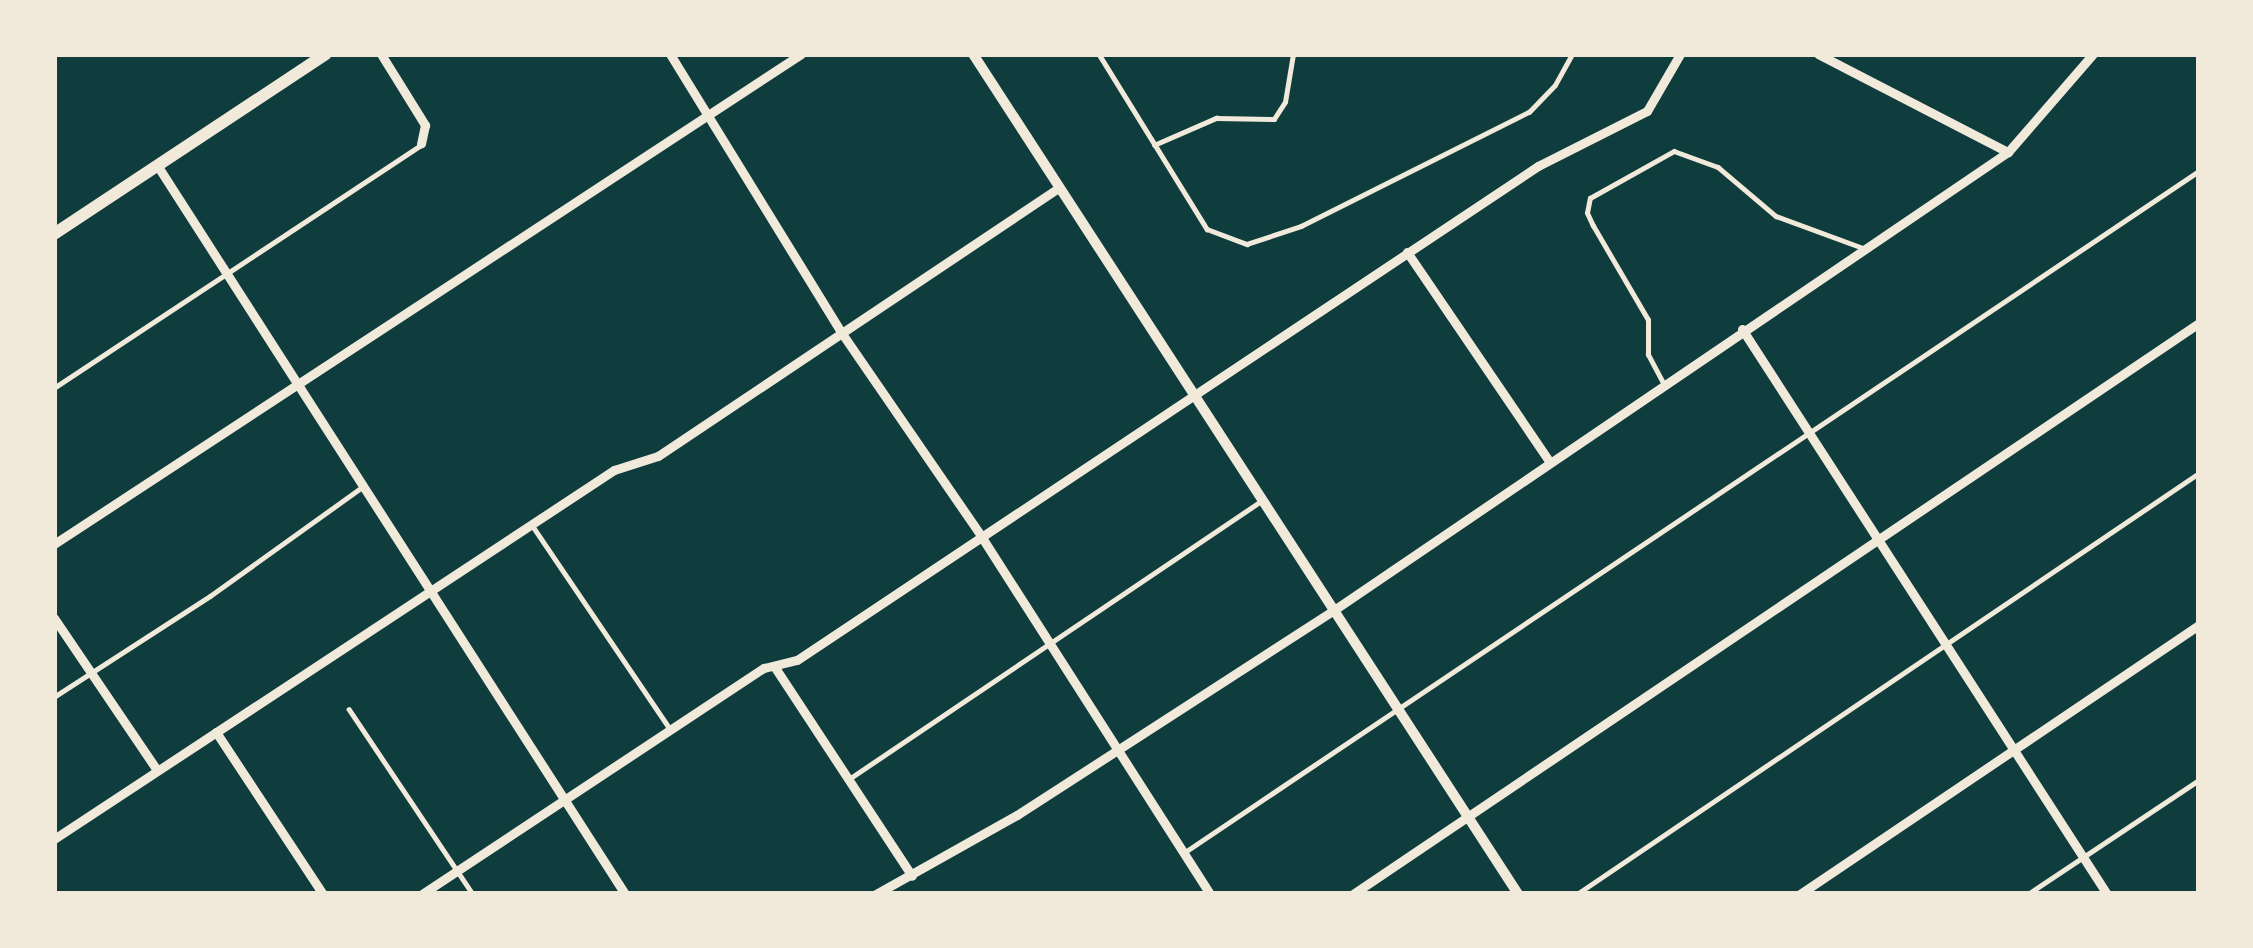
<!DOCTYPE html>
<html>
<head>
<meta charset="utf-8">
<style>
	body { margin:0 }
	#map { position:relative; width:2253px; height:948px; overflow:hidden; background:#0f3d3e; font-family:Cabin,sans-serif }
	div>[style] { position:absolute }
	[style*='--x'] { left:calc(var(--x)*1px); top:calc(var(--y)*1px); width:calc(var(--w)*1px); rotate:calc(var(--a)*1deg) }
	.service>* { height:4.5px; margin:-2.25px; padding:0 2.25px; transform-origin:2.25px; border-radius:2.25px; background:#f1e9da }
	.minor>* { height:9px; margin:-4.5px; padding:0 4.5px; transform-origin:4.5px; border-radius:4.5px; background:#f1e9da }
	.tertiary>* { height:10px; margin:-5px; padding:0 5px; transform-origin:5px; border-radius:5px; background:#f1e9da }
	.secondary>* { height:12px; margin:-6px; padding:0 6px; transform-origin:6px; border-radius:6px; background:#f1e9da }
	span { translate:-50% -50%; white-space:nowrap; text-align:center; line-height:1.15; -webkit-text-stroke:10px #f1e9da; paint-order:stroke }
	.frame { position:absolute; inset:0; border:57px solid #f1e9da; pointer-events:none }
</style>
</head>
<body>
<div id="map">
	<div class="service">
		<i style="--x:1099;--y:54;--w:206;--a:58.3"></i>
		<i style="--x:1207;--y:229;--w:43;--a:20.6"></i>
		<i style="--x:1247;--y:244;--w:57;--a:-18.4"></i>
		<i style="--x:1301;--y:226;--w:255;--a:-26.6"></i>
		<i style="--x:1529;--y:112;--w:37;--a:-46"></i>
		<i style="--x:1555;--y:85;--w:35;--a:-61"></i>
		<i style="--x:1154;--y:145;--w:68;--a:-23.5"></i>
		<i style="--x:1216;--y:118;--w:58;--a:1"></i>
		<i style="--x:1274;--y:119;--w:20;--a:-57"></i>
		<i style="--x:1285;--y:102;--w:49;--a:-80.5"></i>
		<i style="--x:1663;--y:383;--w:32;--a:-118"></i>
		<i style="--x:1648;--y:355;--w:35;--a:-90"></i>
		<i style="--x:1648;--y:320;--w:109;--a:-120.3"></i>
		<i style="--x:1593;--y:226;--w:14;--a:-115"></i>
		<i style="--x:1587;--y:213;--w:15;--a:-79"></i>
		<i style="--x:1590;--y:198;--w:96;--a:-29.2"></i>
		<i style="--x:1674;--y:151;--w:47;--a:20"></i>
		<i style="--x:1718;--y:167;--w:76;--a:40.2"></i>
		<i style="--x:1776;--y:216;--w:93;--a:20.2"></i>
		<i style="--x:54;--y:388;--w:438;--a:-33.5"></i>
		<i style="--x:532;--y:525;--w:246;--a:55.9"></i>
		<i style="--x:54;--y:697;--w:186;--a:-32.9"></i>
		<i style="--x:210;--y:596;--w:187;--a:-35.6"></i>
		<i style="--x:349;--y:709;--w:223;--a:56.2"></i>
		<i style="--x:849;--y:779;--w:497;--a:-34"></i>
		<i style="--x:1185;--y:852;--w:1221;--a:-33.89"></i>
		<i style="--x:1577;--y:894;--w:751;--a:-34.09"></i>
		<i style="--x:2028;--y:894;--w:206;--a:-33.7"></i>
	</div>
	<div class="minor">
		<i style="--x:381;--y:54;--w:84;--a:58.2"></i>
		<i style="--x:425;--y:125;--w:19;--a:102"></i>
		<i style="--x:670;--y:54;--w:326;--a:58.4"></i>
		<i style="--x:841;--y:332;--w:247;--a:55.5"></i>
		<i style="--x:981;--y:536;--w:425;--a:57.4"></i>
		<i style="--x:1818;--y:54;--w:214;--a:27.3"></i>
		<i style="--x:157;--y:165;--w:866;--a:57.3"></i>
		<i style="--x:1407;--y:252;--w:253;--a:55.8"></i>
		<i style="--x:1742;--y:329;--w:673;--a:57.14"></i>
		<i style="--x:54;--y:544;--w:893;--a:-33.26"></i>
		<i style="--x:54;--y:618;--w:184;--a:55.9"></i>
		<i style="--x:774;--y:666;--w:251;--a:56.7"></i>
		<i style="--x:216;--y:732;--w:194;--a:56.6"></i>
		<i style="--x:54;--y:839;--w:671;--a:-33.38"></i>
		<i style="--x:614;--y:470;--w:46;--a:-17.7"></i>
		<i style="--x:658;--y:456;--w:482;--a:-33.8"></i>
		<i style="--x:422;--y:894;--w:410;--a:-33.5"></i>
		<i style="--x:764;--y:668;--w:34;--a:-14"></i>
		<i style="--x:797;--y:660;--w:891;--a:-33.69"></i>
		<i style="--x:1538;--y:166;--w:122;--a:-26.8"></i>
		<i style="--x:1647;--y:111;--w:66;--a:-59.9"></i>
		<i style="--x:876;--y:894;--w:162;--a:-29.3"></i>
		<i style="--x:1017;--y:815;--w:378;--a:-32.9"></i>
		<i style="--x:1334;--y:610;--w:815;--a:-34.2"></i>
		<i style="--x:2008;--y:152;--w:130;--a:-49.1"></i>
		<i style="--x:1353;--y:894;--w:1021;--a:-34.02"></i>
		<i style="--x:1800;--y:894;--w:481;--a:-34"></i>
	</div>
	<div class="tertiary">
		<i style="--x:973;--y:54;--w:1001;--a:57.02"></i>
	</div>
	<div class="secondary">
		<i style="--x:54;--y:234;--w:326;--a:-33.5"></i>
	</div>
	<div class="frame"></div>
</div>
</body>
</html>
